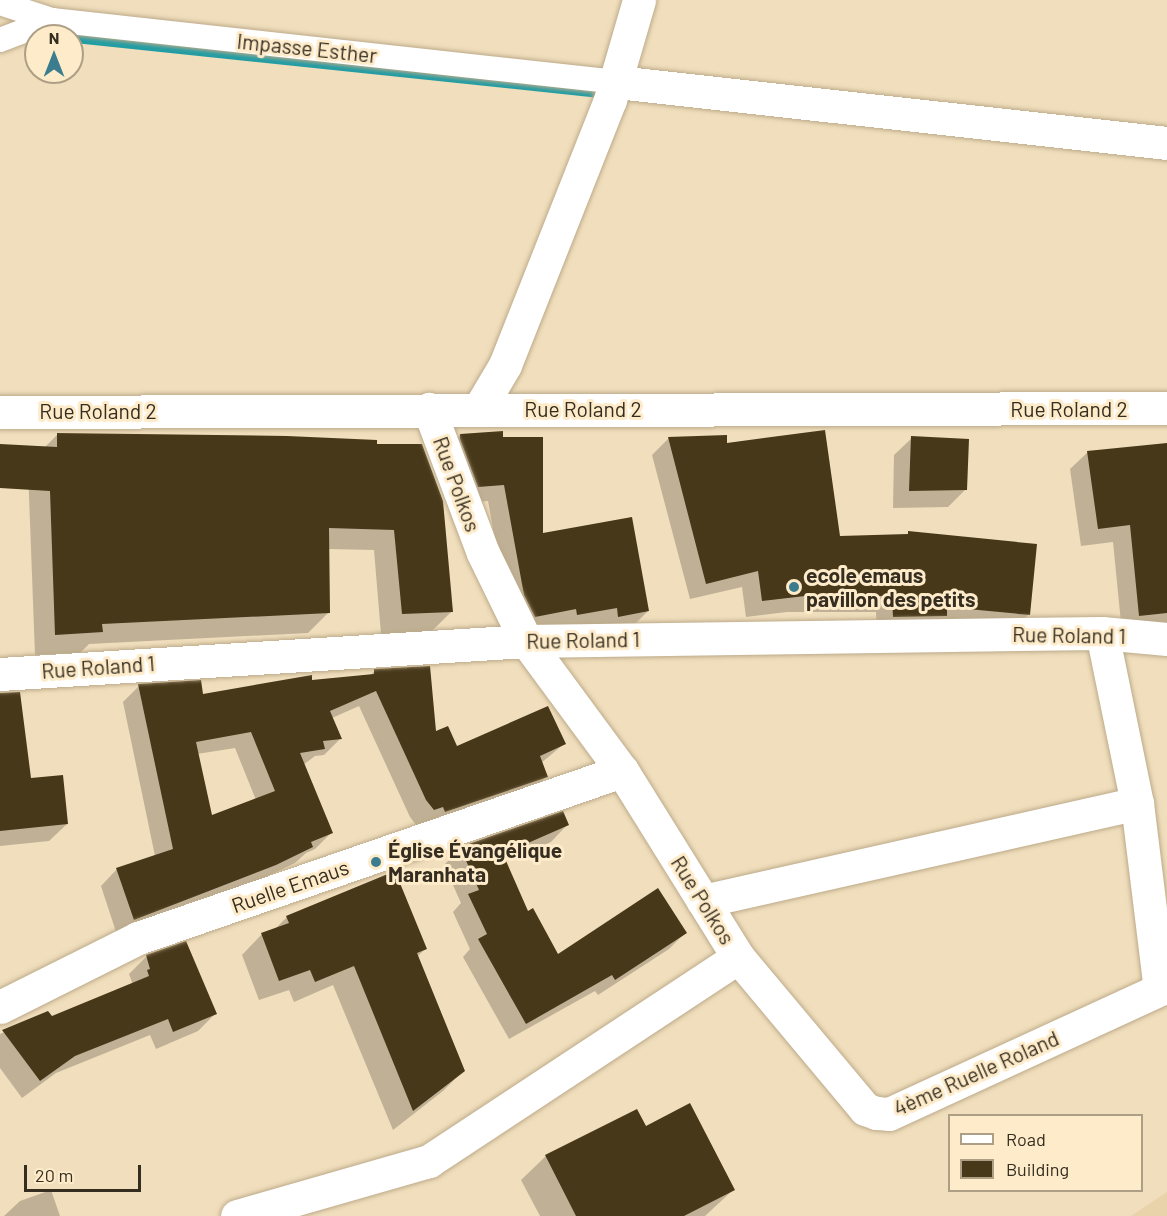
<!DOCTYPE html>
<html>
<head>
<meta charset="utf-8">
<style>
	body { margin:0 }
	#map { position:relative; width:1167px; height:1216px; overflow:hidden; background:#f0debc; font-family:Barlow,sans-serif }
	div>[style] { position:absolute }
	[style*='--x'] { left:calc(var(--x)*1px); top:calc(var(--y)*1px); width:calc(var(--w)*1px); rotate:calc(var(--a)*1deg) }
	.built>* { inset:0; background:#e8d3aa }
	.shadow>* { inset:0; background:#0003 }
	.stream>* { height:12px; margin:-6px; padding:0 6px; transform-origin:6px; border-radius:6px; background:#229da4 }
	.building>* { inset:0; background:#47381a }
	.roads { filter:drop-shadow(0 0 2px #bcaa8a) drop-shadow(0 0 2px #bcaa8a) }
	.lane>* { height:24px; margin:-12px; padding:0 12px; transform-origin:12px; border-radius:12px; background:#fff }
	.street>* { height:33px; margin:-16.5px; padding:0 16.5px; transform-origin:16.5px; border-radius:16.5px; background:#fff }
	.dots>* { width:16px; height:16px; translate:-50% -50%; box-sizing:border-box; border:3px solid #feebc9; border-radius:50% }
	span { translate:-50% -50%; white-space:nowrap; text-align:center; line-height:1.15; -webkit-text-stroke:6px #feebc9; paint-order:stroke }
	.street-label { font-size:21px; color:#342d20 }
	.poi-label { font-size:21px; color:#342d20; font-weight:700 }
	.left { translate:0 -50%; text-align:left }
	.legend { position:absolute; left:948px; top:1114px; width:195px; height:78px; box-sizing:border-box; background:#feebc9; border:2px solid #ad9f85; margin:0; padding:8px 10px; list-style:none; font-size:18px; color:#342d20 }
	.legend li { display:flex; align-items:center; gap:12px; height:30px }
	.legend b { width:30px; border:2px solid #ad9f85 }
	.north { position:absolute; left:24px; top:24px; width:60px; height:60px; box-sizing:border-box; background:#feebc9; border:2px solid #ad9f85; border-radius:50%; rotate:0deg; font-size:16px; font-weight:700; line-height:24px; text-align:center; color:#342d20 }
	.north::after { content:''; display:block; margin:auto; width:21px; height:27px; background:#3b7c8e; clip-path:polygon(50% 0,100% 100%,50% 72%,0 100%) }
	.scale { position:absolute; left:24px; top:1165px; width:117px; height:27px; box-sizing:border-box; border:3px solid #342d20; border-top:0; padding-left:8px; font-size:18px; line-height:21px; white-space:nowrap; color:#342d20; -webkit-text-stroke:4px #feebc9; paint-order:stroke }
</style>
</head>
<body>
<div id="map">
	<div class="built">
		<i style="clip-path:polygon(1167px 1192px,1167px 1216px,1131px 1216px)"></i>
	</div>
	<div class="shadow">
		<i style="clip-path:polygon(58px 434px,375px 441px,451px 612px,431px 632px,381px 634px,374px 550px,328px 549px,329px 612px,308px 633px,89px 644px,80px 653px,35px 655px,28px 469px,37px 455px)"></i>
		<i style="clip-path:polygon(460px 435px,502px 439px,542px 535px,648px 611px,631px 628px,518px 633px,508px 612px,488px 501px,462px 503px,444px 452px)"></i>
		<i style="clip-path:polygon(669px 438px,726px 445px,838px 538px,906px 535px,909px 533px,1028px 615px,1012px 631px,877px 633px,876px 612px,787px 612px,746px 617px,742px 587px,690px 599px,652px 455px)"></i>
		<i style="clip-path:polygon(912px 438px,966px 489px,948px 507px,893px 508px,894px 455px)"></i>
		<i style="clip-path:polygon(1167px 445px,1167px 628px,1122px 633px,1113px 542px,1081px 546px,1070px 469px,1088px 452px)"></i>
		<i style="clip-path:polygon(evenodd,375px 671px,435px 733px,457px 748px,564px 744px,541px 763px,547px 776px,531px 792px,417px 826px,410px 817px,359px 706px,332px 718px,340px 739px,324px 755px,315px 756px,303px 765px,331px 833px,315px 849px,306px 853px,295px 863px,258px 881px,117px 935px,101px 886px,117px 869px,155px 856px,123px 702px,139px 686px,202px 696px,369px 676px,375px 671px,235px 748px,256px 800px,211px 817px,197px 754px,235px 748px)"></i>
		<i style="clip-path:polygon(0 695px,30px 780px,67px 824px,49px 841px,0 846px)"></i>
		<i style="clip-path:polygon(567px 825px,551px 842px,505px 861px,527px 913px,558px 956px,685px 933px,669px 949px,598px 995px,595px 991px,509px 1039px,463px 957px,470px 949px,453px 912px,461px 903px,444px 865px,461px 848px)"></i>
		<i style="clip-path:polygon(287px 917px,425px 949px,417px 957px,463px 1071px,443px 1091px,393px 1130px,333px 985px,294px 1002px,289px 990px,259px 1000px,242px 955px,262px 934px,274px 930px)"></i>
		<i style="clip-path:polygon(147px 956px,215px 1014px,198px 1031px,156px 1049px,150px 1035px,56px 1073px,22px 1098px,0 1068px,0 1034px,48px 1013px,52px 1018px,133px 985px,129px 974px)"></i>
		<i style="clip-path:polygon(645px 1128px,733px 1190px,705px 1216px,540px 1216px,521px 1180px,546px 1156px)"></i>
		<i style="clip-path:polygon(51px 1190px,60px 1216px,4px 1216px,20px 1201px)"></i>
	</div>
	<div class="stream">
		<i style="--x:37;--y:33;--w:576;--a:5.98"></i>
	</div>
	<div class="building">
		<i style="clip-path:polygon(825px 430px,840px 536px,908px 534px,908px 531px,1037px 544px,1030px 615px,947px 607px,947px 616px,893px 617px,892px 596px,805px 596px,762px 601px,758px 571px,706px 584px,668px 437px,727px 435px,727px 443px)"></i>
		<i style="clip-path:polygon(503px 431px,503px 437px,543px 437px,543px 533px,632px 517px,649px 611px,618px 617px,617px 608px,577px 615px,576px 609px,535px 617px,524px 595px,504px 485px,478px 487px,460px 439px,460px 434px)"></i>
		<i style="clip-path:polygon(57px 433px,287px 436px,377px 440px,377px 444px,422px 444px,443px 501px,453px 612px,402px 614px,394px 530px,329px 528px,330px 613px,102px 624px,103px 632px,55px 635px,50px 491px,0 488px,0 444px,57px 447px)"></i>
		<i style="clip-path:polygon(911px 436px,969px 439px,967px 490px,909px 491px)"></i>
		<i style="clip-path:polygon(1167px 443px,1167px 613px,1139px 616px,1130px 525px,1098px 529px,1087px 451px)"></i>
		<i style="clip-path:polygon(evenodd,430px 666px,436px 731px,448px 726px,457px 746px,548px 706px,566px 744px,540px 756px,548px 777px,445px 812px,443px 807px,434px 810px,426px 800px,376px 691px,330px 711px,342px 739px,323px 741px,325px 749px,300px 753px,333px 833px,311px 842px,313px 847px,276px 865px,134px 920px,116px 868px,173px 849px,138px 684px,201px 680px,203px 694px,312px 675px,312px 680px,374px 674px,374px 669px,430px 666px,251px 732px,275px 791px,212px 815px,196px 742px,251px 732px)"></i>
		<i style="clip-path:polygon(20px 692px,31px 778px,63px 775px,68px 824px,0 831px,0 693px)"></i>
		<i style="clip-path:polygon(563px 811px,569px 825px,503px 854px,528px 911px,533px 908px,558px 954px,658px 888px,687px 933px,615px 980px,612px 975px,526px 1024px,478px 939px,487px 934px,468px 894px,479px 890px,460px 847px)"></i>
		<i style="clip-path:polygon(395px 871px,427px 949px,417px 953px,465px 1071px,413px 1111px,354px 966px,315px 982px,310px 970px,279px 981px,261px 933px,289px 923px,286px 916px)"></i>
		<i style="clip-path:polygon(186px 941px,217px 1014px,173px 1032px,168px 1019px,75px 1056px,40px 1081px,2px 1030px,48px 1011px,52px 1016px,149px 976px,147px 970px,150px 969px,146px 955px)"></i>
		<i style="clip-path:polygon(690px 1103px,735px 1190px,684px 1216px,576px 1216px,545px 1155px,637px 1109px,646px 1126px)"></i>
	</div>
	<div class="roads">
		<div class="lane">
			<i style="--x:0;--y:3;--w:55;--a:18.1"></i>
			<i style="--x:52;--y:20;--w:568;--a:6.26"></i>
			<i style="--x:0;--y:40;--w:56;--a:-21"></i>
		</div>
		<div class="street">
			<i style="--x:617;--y:82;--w:553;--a:6.33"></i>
			<i style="--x:479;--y:409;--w:51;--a:-59.4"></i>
			<i style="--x:505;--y:365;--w:285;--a:-68.4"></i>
			<i style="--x:610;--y:100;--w:104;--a:-73.8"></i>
			<i style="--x:0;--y:412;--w:1167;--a:-0.2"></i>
			<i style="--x:1102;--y:633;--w:174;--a:78.4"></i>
			<i style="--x:1137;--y:803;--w:187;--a:83"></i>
			<i style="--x:0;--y:674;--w:527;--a:-3.59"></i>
			<i style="--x:526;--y:641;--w:576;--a:-0.8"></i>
			<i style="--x:1102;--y:633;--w:65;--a:5.3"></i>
			<i style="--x:703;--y:901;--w:445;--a:-12.7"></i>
			<i style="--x:738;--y:957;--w:198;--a:50.1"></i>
			<i style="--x:865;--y:1109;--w:12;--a:20"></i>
			<i style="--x:876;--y:1113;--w:13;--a:4"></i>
			<i style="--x:889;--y:1114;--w:306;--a:-24.7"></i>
			<i style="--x:0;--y:1007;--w:154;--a:-26.6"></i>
			<i style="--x:138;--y:938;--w:512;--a:-19.04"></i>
			<i style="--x:237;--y:1216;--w:200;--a:-16"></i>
			<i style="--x:429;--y:1161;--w:370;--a:-33.4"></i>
			<i style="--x:738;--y:957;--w:219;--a:-121.9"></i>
			<i style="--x:622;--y:771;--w:162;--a:-126.4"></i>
			<i style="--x:526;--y:641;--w:98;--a:-116"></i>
			<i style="--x:483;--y:553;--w:154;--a:-110.6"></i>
		</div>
	</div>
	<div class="dots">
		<i style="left:794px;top:587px;background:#3b7c8e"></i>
		<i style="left:376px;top:862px;background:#3b7c8e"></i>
	</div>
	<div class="street-label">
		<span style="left:307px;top:48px;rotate:6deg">Impasse Esther</span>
		<span style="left:583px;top:409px">Rue Roland 2</span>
		<span style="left:1069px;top:409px">Rue Roland 2</span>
		<span style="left:98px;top:411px">Rue Roland 2</span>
		<span style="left:457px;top:484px;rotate:70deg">Rue Polkos</span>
		<span style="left:1069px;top:635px;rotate:1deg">Rue Roland 1</span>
		<span style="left:583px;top:640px;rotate:-1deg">Rue Roland 1</span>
		<span style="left:98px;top:667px;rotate:-4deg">Rue Roland 1</span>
		<span style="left:290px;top:886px;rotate:-19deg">Ruelle Emaus</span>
		<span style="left:703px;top:900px;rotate:58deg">Rue Polkos</span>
		<span style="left:976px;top:1073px;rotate:-24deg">4ème Ruelle Roland</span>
	</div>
	<div class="poi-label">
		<span class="left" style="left:806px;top:587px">ecole emaus<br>pavillon des petits</span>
		<span class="left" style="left:388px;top:862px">Église Évangélique<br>Maranhata</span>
	</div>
	<ul class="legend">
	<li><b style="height:8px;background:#fff"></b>Road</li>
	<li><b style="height:16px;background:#47381a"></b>Building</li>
	</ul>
	<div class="north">N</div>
	<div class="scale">20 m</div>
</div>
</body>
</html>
